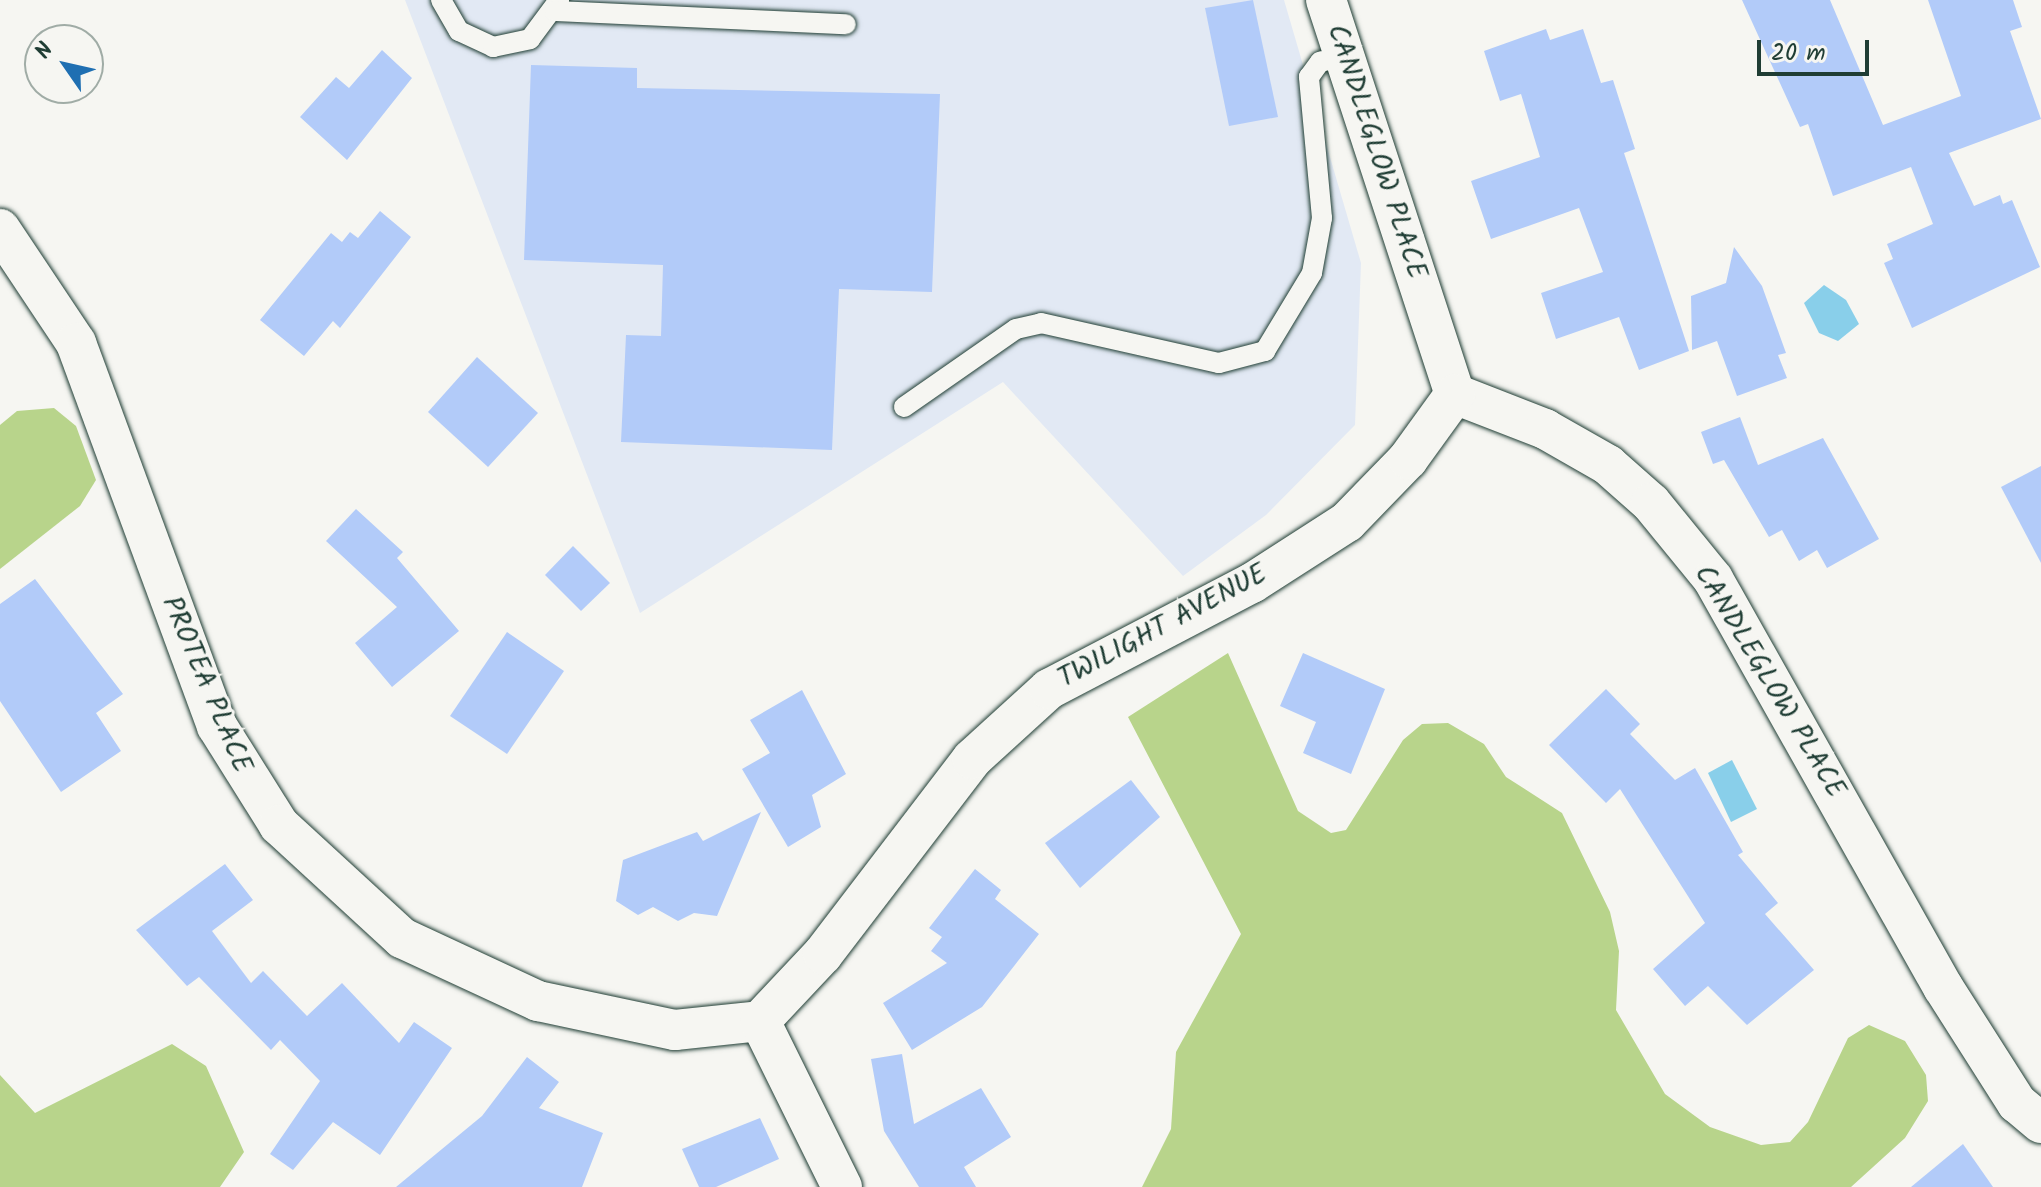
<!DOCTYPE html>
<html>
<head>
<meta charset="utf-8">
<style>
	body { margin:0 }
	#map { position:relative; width:2041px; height:1187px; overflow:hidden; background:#f6f6f2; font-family:Kalam,sans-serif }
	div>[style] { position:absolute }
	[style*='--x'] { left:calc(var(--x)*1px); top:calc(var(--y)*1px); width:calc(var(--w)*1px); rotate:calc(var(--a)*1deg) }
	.built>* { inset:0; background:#e2e9f4 }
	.green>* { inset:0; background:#b8d48b }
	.water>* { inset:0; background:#89cfea }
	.building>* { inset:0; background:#b2cbf9 }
	.roads { filter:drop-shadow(0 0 2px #1f3d34) drop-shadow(0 0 2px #1f3d34) }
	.lane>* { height:20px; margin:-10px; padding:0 10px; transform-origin:10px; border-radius:10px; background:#f6f6f2 }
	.street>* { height:40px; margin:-20px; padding:0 20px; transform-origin:20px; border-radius:20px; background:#f6f6f2 }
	span { translate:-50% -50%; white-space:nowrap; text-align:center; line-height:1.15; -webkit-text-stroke:6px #f6f6f2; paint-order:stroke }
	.street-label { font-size:28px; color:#1f3d34 }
	.north { position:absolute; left:24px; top:24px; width:80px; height:80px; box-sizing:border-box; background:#f6f6f2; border:2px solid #a0aca6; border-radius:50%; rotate:304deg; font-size:22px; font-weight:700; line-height:32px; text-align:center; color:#1f3d34 }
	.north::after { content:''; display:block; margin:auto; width:28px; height:36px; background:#1f6fb2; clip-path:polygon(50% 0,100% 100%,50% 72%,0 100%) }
	.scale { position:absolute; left:1757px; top:40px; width:112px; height:36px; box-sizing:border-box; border:4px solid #1f3d34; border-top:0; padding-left:10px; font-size:24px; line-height:28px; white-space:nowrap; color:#1f3d34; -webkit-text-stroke:6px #f6f6f2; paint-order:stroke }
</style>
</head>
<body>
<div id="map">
	<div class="built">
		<i style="clip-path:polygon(405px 0,1284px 0,1361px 263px,1355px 425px,1266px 515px,1183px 576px,1003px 382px,640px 613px)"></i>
	</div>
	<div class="green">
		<i style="clip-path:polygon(54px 408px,76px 426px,96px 480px,80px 506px,0 569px,0 425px,17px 411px)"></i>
		<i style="clip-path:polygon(1228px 653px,1298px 811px,1331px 833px,1346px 830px,1403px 740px,1422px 724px,1448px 723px,1484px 744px,1506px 777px,1562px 813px,1610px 912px,1619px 951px,1616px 1010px,1665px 1094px,1710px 1127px,1761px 1145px,1790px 1142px,1808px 1122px,1848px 1038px,1869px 1025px,1905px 1041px,1926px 1075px,1928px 1101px,1905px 1138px,1851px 1187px,1142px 1187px,1171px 1129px,1176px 1052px,1241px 934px,1128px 717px)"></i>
		<i style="clip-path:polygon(172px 1044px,206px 1066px,244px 1152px,220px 1187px,0 1187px,0 1075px,35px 1113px)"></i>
	</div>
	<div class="water">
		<i style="clip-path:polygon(1824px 285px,1846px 300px,1859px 324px,1838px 341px,1819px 333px,1804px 303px)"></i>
		<i style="clip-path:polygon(1732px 760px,1757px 809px,1731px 822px,1708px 773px)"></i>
	</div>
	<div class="building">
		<i style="clip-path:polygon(1253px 0,1278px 117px,1229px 126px,1205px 8px)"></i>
		<i style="clip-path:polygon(1742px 0,1830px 0,1883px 125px,1961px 96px,1928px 0,2013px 0,2022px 27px,2010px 31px,2041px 119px,1949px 153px,1974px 206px,2000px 195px,2003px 204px,2012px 200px,2040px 267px,1912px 328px,1884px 263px,1893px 259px,1887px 244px,1933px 224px,1911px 167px,1833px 196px,1808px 124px,1800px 127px)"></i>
		<i style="clip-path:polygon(1546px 29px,1550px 40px,1583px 29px,1601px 83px,1613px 80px,1635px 149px,1624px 153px,1689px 351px,1639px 370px,1619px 317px,1556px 339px,1541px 293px,1603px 272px,1579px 208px,1491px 239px,1471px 181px,1540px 157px,1521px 94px,1500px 101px,1484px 51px)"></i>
		<i style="clip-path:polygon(382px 50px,412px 78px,347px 160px,300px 117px,336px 77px,349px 88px)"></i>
		<i style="clip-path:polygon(531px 65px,637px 68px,637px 88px,940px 94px,932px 292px,839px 289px,832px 450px,621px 442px,626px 335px,661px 336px,663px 265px,524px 260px)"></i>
		<i style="clip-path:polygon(380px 211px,411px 237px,340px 328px,333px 321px,304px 356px,260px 320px,331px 233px,342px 242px,350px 232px,358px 238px)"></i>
		<i style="clip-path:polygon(1734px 247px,1762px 286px,1786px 353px,1778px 355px,1787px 378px,1737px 396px,1717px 341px,1692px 350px,1691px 296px,1726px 283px)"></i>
		<i style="clip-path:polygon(477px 357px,538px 413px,488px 467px,428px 412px)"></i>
		<i style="clip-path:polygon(1740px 417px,1758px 465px,1823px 438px,1879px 539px,1827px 568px,1817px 550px,1799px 561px,1782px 530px,1769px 537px,1724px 460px,1713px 464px,1701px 432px)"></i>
		<i style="clip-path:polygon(2041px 466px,2041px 563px,2001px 487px)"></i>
		<i style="clip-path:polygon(356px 509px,403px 552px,397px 558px,459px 631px,392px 687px,355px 643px,397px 607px,326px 541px)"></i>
		<i style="clip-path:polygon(573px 546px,610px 583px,581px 611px,545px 575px)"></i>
		<i style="clip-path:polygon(35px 579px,123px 694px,96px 713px,121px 751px,61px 792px,0 701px,0 604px)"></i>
		<i style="clip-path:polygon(507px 632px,564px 671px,507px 754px,450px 716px)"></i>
		<i style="clip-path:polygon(1303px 653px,1385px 689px,1351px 774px,1303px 753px,1316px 722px,1280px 706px)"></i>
		<i style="clip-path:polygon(1606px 689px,1640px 724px,1630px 734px,1675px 780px,1695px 768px,1743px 852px,1738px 855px,1778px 903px,1765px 914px,1814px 970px,1747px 1025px,1708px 986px,1685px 1006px,1653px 969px,1705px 923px,1620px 789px,1606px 803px,1549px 745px)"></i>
		<i style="clip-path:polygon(802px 690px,846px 774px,812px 795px,821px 827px,788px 847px,742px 769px,770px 753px,750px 720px)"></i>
		<i style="clip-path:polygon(1131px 780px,1160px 817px,1080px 888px,1045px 843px)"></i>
		<i style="clip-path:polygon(761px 812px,717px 916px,694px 913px,678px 921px,653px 907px,638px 915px,616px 901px,623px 860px,697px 832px,703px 841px)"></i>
		<i style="clip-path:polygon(225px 864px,253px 900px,212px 931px,251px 983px,263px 971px,307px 1016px,342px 983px,399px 1043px,414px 1022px,452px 1048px,380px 1155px,333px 1122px,293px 1170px,270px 1154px,320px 1081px,280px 1040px,271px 1050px,199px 977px,187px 986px,136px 930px)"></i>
		<i style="clip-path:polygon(975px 869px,1001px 890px,995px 899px,1039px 934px,982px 1007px,912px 1050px,883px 1003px,947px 963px,931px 951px,942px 937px,929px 928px)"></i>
		<i style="clip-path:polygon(902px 1054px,914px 1124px,981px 1088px,1011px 1137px,964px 1167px,976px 1187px,919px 1187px,884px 1131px,871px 1059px)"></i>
		<i style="clip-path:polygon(527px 1057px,559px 1082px,539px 1108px,603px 1133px,582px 1187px,396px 1187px,482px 1116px)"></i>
		<i style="clip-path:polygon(760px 1118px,779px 1159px,716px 1187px,699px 1187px,682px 1149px)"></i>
		<i style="clip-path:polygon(1963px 1144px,1993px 1187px,1911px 1187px)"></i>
	</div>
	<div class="roads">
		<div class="lane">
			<i style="--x:441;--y:0;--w:36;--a:60"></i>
			<i style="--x:459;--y:31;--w:38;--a:25"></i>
			<i style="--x:493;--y:47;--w:38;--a:-12"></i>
			<i style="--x:530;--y:39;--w:49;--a:-53.4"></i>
			<i style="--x:555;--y:11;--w:291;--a:2.6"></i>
			<i style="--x:904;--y:407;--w:136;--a:-34.9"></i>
			<i style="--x:1016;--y:329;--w:26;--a:-13"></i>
			<i style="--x:1041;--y:323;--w:182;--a:12.7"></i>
			<i style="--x:1219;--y:363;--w:48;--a:-14.6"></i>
			<i style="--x:1265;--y:351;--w:91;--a:-58.9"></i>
			<i style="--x:1312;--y:273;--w:56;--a:-79.7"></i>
			<i style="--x:1322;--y:218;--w:142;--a:-95.3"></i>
			<i style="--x:1309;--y:77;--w:19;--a:-54"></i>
			<i style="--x:1320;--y:62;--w:25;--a:-14"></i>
		</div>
		<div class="street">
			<i style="--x:1326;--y:0;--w:415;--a:71.9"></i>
			<i style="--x:1455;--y:394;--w:97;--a:21.3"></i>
			<i style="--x:1545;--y:429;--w:73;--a:29.7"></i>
			<i style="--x:1608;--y:465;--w:57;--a:41.5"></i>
			<i style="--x:1651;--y:503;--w:98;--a:50.8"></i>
			<i style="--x:1713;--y:579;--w:468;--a:60.6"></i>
			<i style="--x:1943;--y:987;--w:138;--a:57.5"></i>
			<i style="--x:2017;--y:1103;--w:31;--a:40"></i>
			<i style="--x:0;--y:229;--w:137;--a:56.3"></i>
			<i style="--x:76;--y:343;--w:408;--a:69.8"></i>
			<i style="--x:217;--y:726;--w:117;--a:57.9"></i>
			<i style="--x:279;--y:825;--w:167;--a:42.6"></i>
			<i style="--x:402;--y:938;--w:150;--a:24.9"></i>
			<i style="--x:538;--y:1001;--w:140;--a:12"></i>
			<i style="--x:675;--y:1030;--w:85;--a:-6"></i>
			<i style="--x:760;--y:1021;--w:185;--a:63.7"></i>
			<i style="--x:760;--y:1021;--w:92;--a:-46.8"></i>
			<i style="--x:823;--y:954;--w:245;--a:-52.6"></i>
			<i style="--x:972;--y:759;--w:104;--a:-42.3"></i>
			<i style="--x:1049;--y:689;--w:229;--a:-27.6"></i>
			<i style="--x:1252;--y:583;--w:113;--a:-32.7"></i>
			<i style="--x:1347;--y:522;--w:88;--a:-45.9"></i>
			<i style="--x:1408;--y:459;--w:80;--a:-54.1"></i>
		</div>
	</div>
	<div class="street-label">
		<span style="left:1376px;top:152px;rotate:72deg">CANDLEGLOW PLACE</span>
		<span style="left:1163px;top:627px;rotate:-28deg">TWILIGHT AVENUE</span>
		<span style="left:1769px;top:682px;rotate:59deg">CANDLEGLOW PLACE</span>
		<span style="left:206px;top:685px;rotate:67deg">PROTEA PLACE</span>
	</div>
	<div class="north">N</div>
	<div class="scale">20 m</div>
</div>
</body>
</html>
